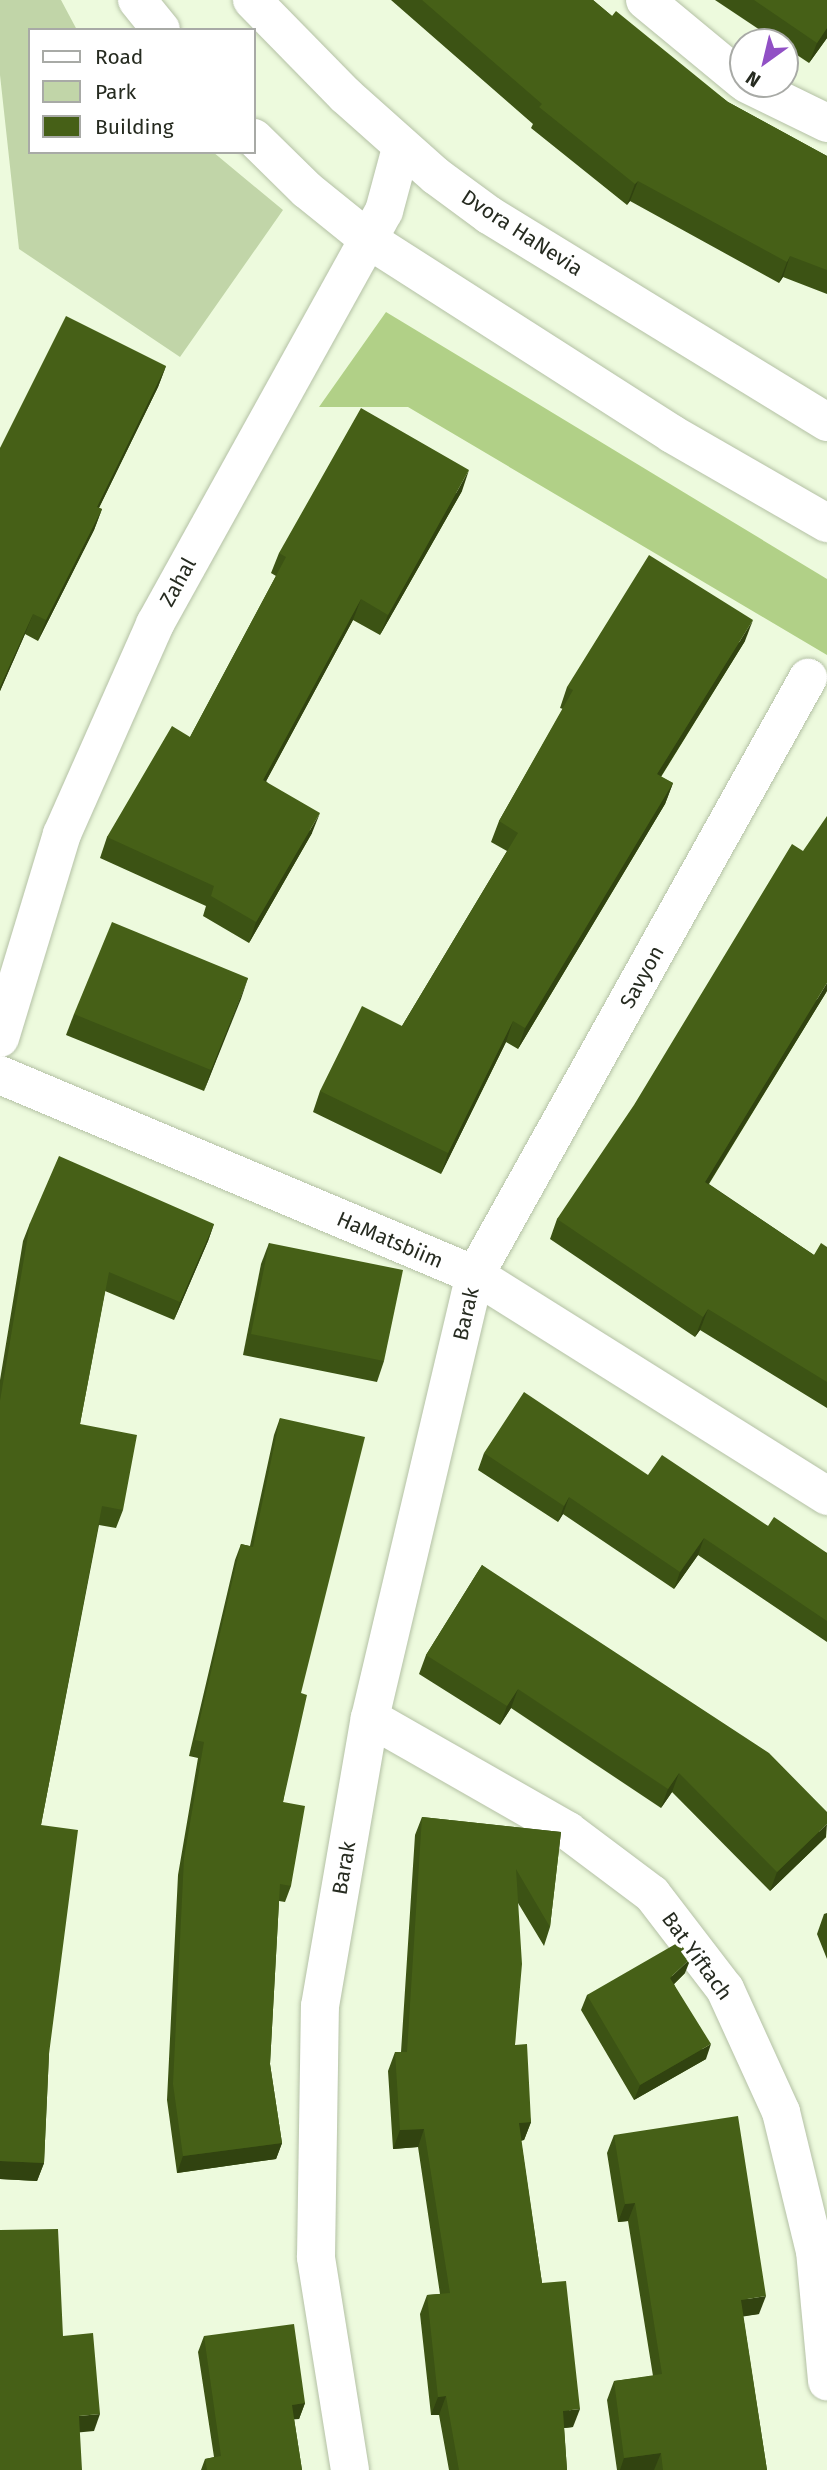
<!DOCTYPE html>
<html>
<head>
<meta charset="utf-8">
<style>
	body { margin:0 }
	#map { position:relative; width:827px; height:2470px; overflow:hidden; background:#edfadd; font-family:"Fira Sans",sans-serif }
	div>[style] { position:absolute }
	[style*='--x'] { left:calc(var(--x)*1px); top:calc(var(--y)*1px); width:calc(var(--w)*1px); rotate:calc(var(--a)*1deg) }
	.green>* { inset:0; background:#c1d5a8 }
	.forest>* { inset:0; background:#b1d087 }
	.roads { filter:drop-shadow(0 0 2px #b4c1a5) drop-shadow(0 0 2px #b4c1a5) }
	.minor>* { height:38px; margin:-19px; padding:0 19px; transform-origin:19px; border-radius:19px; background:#fff }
	.wall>* { inset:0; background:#3c5314 }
	.shaded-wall>* { inset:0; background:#314310 }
	.building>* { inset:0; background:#466017 }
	span { translate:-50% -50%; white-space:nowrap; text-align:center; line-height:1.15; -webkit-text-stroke:7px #fff; paint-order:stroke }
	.street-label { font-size:21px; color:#262b20 }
	.legend { position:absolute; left:28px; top:28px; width:228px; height:126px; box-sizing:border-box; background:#fff; border:2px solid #a8aaa6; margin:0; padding:9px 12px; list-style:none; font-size:21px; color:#262b20 }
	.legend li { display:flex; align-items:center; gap:14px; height:35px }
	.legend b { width:35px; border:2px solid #a8aaa6 }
	.north { position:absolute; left:729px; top:28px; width:70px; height:70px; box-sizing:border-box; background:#fff; border:2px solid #a8aaa6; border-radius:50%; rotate:214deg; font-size:19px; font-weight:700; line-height:28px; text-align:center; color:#262b20 }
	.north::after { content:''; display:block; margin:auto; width:24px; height:32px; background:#9150c5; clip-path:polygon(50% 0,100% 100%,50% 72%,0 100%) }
</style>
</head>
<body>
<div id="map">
	<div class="green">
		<i style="clip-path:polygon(0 0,61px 0,77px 30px,30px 30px,30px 152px,213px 152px,283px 210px,180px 357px,19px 249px,0 75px)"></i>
	</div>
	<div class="forest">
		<i style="clip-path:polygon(386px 312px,827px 579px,827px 655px,408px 407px,319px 407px)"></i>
	</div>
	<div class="roads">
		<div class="minor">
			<i style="--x:137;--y:0;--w:38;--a:51"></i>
			<i style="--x:252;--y:0;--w:133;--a:45.6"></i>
			<i style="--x:345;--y:95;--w:122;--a:41.7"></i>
			<i style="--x:436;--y:176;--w:66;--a:36.3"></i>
			<i style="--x:489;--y:215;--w:396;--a:31.5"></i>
			<i style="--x:645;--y:0;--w:127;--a:39.6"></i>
			<i style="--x:747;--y:84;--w:89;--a:26"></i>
			<i style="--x:254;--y:138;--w:74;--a:44.5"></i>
			<i style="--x:307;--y:190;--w:80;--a:38.9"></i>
			<i style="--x:369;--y:240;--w:360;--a:32.6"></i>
			<i style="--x:672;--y:434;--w:179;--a:29.9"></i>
			<i style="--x:0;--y:1038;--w:213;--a:-73.1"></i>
			<i style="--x:62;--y:834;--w:230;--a:-66.1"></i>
			<i style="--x:155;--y:624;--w:472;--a:-61"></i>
			<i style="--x:384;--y:211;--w:65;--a:-74.9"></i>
			<i style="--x:0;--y:1075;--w:515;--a:22.83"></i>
			<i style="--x:475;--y:1275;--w:416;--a:32.1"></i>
			<i style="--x:370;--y:1718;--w:228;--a:29.7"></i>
			<i style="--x:568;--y:1831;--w:105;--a:36.9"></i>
			<i style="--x:652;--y:1894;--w:120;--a:52.5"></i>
			<i style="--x:725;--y:1989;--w:135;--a:65.5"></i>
			<i style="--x:781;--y:2112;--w:143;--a:76.3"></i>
			<i style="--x:815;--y:2251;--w:131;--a:84.7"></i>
			<i style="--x:350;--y:2470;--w:216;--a:-99.1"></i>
			<i style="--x:316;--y:2257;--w:251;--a:-89.1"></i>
			<i style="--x:320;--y:2006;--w:292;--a:-80.2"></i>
			<i style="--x:370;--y:1718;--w:455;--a:-76.7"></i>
			<i style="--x:475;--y:1275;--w:684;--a:-60.85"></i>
		</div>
	</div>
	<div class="wall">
		<i style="clip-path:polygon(391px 0,593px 0,612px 16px,728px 102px,827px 156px,827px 294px,783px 277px,779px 283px,630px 201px,627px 205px,531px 128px,533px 124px)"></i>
		<i style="clip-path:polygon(715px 0,827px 0,827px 38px,809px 63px,785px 47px,785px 42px,778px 42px)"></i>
		<i style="clip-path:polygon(166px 366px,158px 387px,99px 508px,102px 509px,94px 530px,38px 641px,25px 634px,0 691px,0 448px)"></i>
		<i style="clip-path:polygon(462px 491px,380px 635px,353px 620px,266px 781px,312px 833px,249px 943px,203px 916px,206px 906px,100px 858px,107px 837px,190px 737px,276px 576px,271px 573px,279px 553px)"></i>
		<i style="clip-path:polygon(745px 641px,661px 777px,673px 783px,665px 804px,518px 1049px,506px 1042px,441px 1174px,313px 1112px,320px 1091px,402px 1026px,507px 851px,491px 842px,499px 821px,563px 709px,560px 708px,567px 687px)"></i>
		<i style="clip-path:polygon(248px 978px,204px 1091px,66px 1035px,74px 1014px)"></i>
		<i style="clip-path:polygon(827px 991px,709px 1184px,814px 1255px,827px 1247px,827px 1408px,700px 1330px,695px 1337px,550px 1239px,557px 1219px)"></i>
		<i style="clip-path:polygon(30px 1223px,214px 1224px,208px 1241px,174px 1320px,105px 1291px,80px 1424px,123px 1510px,116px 1528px,99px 1525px,41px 1825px,49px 2054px,44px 2163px,37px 2181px,0 2179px,0 1380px,23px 1241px)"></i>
		<i style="clip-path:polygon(269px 1243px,384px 1361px,377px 1382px,243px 1355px,261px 1264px)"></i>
		<i style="clip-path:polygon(280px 1418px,301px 1693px,283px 1802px,291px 1886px,285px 1902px,279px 1901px,270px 2064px,282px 2143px,276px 2159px,177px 2173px,167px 2100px,178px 1875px,198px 1758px,189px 1756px,235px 1560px,241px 1544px,250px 1546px,274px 1435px)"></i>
		<i style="clip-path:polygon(484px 1453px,648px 1475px,768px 1526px,827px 1553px,827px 1642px,698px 1555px,674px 1589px,563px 1514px,558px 1522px,478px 1470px)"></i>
		<i style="clip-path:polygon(482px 1565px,826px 1837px,770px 1891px,672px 1792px,661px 1808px,511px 1708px,500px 1725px,419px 1674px,426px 1655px)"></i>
		<i style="clip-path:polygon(422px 1817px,561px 1832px,550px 1927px,544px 1946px,518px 1903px,515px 2045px,531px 2122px,524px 2140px,521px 2141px,542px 2283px,573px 2427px,564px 2428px,567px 2470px,449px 2470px,439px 2415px,431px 2415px,420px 2314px,427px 2295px,440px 2294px,418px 2147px,393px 2149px,388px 2071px,395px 2052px,401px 2052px,415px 1835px)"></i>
		<i style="clip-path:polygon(827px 1913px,827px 1959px,817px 1934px,824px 1914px)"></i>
		<i style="clip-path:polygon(685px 1973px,674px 1984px,706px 2059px,634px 2100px,581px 2010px,587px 1995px)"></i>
		<i style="clip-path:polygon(614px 2135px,759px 2314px,743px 2316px,767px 2470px,617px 2470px,607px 2400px,614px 2381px,653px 2376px,628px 2221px,618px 2222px,607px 2153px)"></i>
		<i style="clip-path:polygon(204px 2336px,305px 2403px,299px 2419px,294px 2419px,302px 2470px,201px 2470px,205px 2459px,214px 2457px,198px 2352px)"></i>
	</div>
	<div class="shaded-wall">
		<i style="clip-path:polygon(827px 28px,827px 38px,809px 63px,817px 43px)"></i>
		<i style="clip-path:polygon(638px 181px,630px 201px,627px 205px,635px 184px)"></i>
		<i style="clip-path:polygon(790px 256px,783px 277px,779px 283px,787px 262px)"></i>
		<i style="clip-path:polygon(166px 366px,158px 387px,89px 528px,97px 507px)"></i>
		<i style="clip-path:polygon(469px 470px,462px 491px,380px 635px,388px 615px)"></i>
		<i style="clip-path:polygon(102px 509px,94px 530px,38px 641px,46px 620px)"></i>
		<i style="clip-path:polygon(361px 599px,353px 620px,256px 800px,263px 780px)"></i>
		<i style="clip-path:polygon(33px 614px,25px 634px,0 691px,0 687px)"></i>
		<i style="clip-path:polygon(753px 620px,745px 641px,649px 795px,657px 774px)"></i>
		<i style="clip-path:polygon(673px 783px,665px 804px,518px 1049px,525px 1028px)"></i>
		<i style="clip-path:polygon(320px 813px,312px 833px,249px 943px,256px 922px)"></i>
		<i style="clip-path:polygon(248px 978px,241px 999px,204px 1091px,211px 1070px)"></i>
		<i style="clip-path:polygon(827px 983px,827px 991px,697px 1202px,705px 1182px)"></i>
		<i style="clip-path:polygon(513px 1021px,506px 1042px,441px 1174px,448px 1153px)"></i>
		<i style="clip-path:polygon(214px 1224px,208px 1241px,174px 1320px,180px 1302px)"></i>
		<i style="clip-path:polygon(708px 1309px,700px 1330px,695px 1337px,703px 1317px)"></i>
		<i style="clip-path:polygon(569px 1497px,563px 1514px,558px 1522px,564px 1506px)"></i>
		<i style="clip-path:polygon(704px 1538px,698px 1555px,674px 1589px,680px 1572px)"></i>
		<i style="clip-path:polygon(518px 1689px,511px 1708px,500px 1725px,507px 1706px)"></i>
		<i style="clip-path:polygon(679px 1773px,672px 1792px,661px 1808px,668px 1789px)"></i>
		<i style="clip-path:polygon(827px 1824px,826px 1837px,770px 1891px,777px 1872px)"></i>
		<i style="clip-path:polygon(691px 1958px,685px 1973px,665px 1993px,670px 1978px)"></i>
		<i style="clip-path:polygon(711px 2044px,706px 2059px,634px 2100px,640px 2085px)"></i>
		<i style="clip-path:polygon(531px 2122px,524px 2140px,512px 2141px,519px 2123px)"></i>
		<i style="clip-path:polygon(424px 2129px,418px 2147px,393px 2149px,400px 2130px)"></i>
		<i style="clip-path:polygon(282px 2143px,276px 2159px,177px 2173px,183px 2156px)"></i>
		<i style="clip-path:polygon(0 2161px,44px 2163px,37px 2181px,0 2179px)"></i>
		<i style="clip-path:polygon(635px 2203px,628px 2221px,618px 2222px,625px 2204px)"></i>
		<i style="clip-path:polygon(766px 2296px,759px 2314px,734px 2318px,741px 2300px)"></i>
		<i style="clip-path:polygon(446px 2396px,439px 2415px,431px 2415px,438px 2397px)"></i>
		<i style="clip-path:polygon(305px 2403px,299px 2419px,286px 2420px,292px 2405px)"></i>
		<i style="clip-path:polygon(580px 2409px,573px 2427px,556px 2429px,563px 2411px)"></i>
		<i style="clip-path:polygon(100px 2414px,94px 2431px,73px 2433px,79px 2416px)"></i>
		<i style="clip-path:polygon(661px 2453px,654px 2470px,620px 2470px,624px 2458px)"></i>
	</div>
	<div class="building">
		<i style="clip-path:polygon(422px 0,593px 0,612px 16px,616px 11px,728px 102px,827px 156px,827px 270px,790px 256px,787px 262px,638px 181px,635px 184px,539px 107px,542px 104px)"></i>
		<i style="clip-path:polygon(754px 0,827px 0,827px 28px,817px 43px)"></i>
		<i style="clip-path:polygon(66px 316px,166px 366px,97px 507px,102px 509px,46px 620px,33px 614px,0 687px,0 448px)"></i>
		<i style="clip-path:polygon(361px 408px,469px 470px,388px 615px,361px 599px,263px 780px,320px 813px,256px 922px,211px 896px,214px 886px,107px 837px,172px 726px,190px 737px,286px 557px,279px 553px)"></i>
		<i style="clip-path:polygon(649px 555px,753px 620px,657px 774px,673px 783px,525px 1028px,513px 1021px,448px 1153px,320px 1091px,362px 1006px,402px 1026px,518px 833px,499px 821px,573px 690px,567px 687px)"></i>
		<i style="clip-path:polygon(827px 816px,827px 983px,705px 1182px,814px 1255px,821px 1243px,827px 1247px,827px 1382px,708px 1309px,703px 1317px,557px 1219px,634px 1105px,792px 844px,803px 851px)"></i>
		<i style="clip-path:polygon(112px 922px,248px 978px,211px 1070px,74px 1014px)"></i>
		<i style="clip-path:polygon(59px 1156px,214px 1224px,180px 1302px,109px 1272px,80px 1424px,137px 1435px,123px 1510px,102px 1506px,41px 1825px,78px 1830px,49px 2054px,44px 2163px,0 2161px,0 1401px,30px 1223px)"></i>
		<i style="clip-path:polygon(269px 1243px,403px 1270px,384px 1361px,251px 1334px)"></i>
		<i style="clip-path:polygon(524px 1392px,648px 1475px,662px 1455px,768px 1526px,774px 1517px,827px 1553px,827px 1621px,704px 1538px,680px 1572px,569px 1497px,564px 1506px,484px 1453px)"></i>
		<i style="clip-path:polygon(280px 1418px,365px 1437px,301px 1693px,307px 1695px,283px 1802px,305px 1806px,291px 1886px,280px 1884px,270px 2064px,282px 2143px,183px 2156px,173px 2084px,184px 1858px,204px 1742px,195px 1740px,241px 1544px,253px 1547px)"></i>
		<i style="clip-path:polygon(482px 1565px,769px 1753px,827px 1812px,827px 1824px,777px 1872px,679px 1773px,668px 1789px,518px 1689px,507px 1706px,426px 1655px)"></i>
		<i style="clip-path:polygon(422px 1817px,561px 1832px,550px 1927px,516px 1869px,522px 1964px,515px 2045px,527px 2044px,531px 2122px,519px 2123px,542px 2283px,566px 2281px,580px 2409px,563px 2411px,567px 2470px,459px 2470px,446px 2396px,438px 2397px,427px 2295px,450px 2293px,424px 2129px,400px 2130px,395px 2052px,407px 2052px)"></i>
		<i style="clip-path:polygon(679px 1942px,691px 1958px,670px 1978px,711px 2044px,640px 2085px,587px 1995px)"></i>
		<i style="clip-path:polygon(738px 2116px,766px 2296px,741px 2300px,767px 2470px,663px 2470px,661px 2453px,624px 2458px,614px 2381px,662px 2374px,635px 2203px,625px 2204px,614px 2135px)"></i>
		<i style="clip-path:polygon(58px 2229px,63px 2336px,93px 2333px,100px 2414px,79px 2416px,82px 2470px,0 2470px,0 2230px)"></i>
		<i style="clip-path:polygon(294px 2324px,305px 2403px,292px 2405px,302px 2470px,207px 2470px,205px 2459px,221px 2456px,204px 2336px)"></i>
	</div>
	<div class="street-label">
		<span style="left:522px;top:233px;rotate:33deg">Dvora HaNevia</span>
		<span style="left:178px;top:582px;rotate:-61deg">Zahal</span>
		<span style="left:642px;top:977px;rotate:-61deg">Savyon</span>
		<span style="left:390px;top:1240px;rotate:23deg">HaMatsbiim</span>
		<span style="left:466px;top:1314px;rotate:-77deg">Barak</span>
		<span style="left:344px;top:1868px;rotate:-80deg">Barak</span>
		<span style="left:697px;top:1956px;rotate:54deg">Bat Yiftach</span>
	</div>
	<ul class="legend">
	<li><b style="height:9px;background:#fff"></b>Road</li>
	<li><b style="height:19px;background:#c1d5a8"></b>Park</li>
	<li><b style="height:19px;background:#466017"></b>Building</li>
	</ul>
	<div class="north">N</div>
</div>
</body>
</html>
